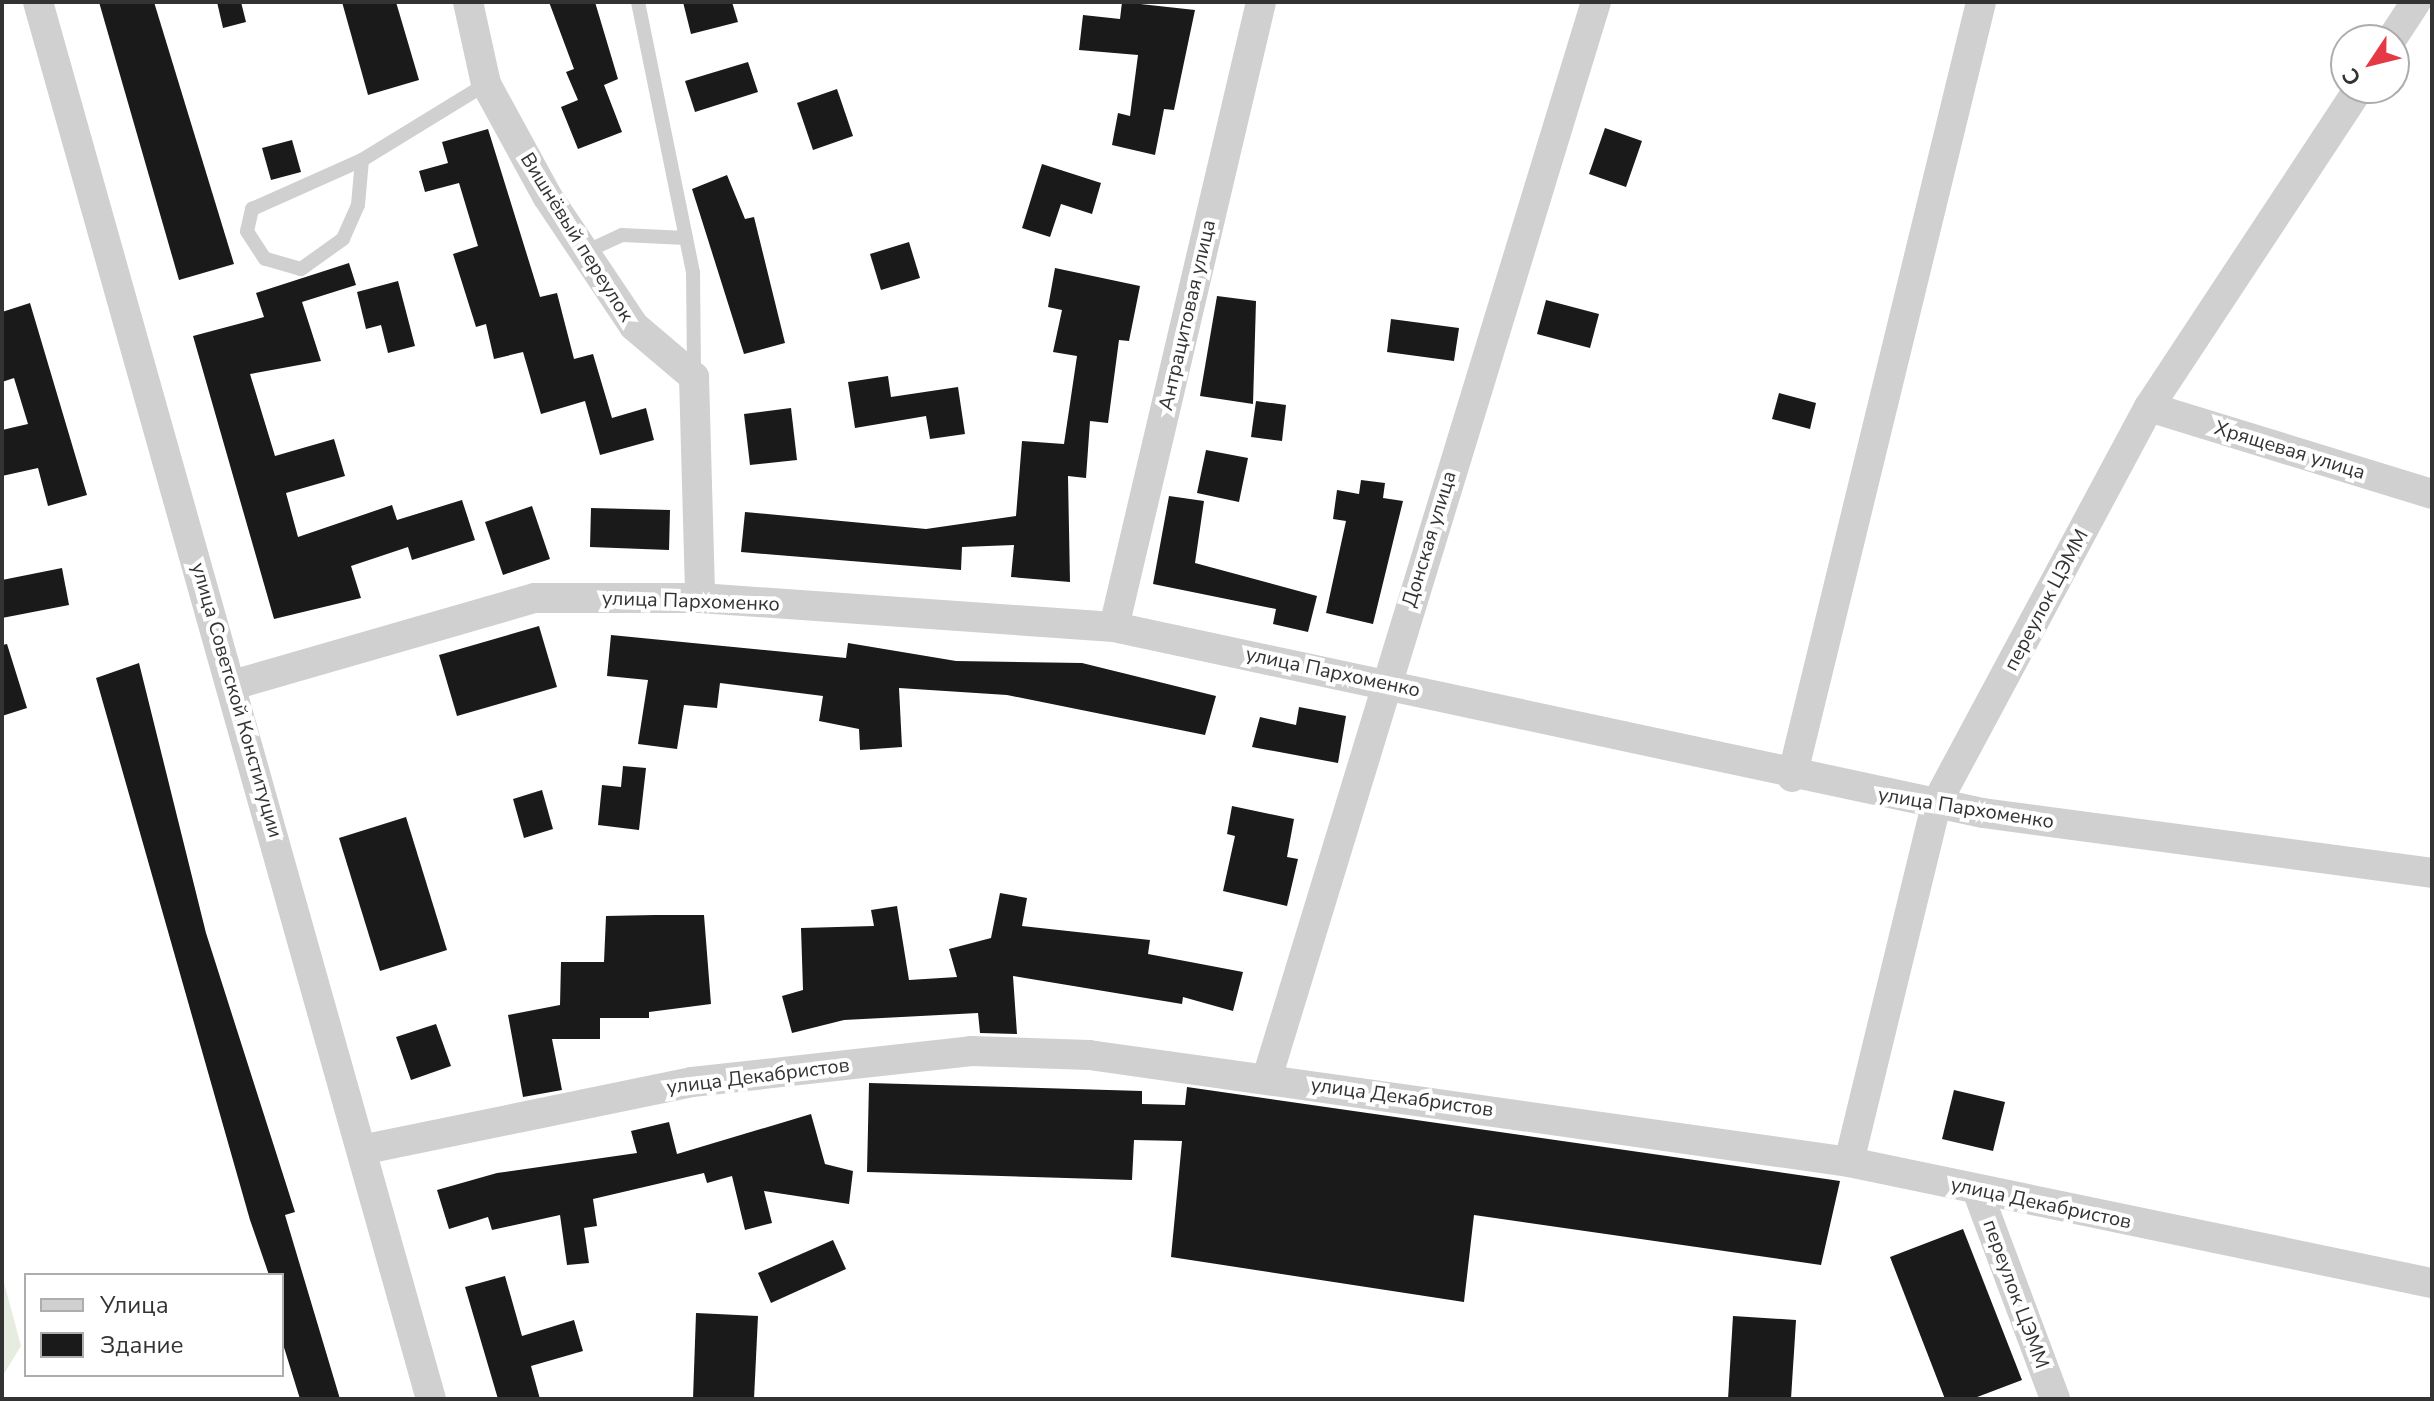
<!DOCTYPE html>
<html>
<head>
<meta charset="utf-8">
<style>
	body { margin:0 }
	#map { position:relative; width:2434px; height:1401px; overflow:hidden; background:#fff; font-family:"Nunito Sans",sans-serif }
	div>[style] { position:absolute }
	[style*='--x'] { left:calc(var(--x)*1px); top:calc(var(--y)*1px); width:calc(var(--w)*1px); rotate:calc(var(--a)*1deg) }
	.green>* { inset:0; background:#e6ecdf }
	.building>* { inset:0; background:#1a1a1a }
	.lane>* { height:14px; margin:-7px; padding:0 7px; transform-origin:7px; border-radius:7px; background:#d0d0d0 }
	.street>* { height:30px; margin:-15px; padding:0 15px; transform-origin:15px; border-radius:15px; background:#d0d0d0 }
	span { translate:-50% -50%; white-space:nowrap; text-align:center; line-height:1.15; -webkit-text-stroke:8px #fff; paint-order:stroke }
	.street-label { font-size:20px; color:#333 }
	.frame { position:absolute; inset:0; border:4px solid #333; pointer-events:none }
	.legend { position:absolute; left:24px; top:1273px; width:260px; height:104px; box-sizing:border-box; background:#fff; border:2px solid #adadad; margin:0; padding:10px 14px; list-style:none; font-size:24px; color:#333 }
	.legend li { display:flex; align-items:center; gap:16px; height:40px }
	.legend b { width:40px; border:2px solid #adadad }
	.north { position:absolute; left:2330px; top:24px; width:80px; height:80px; box-sizing:border-box; background:#fff; border:2px solid #adadad; border-radius:50%; rotate:235deg; font-size:22px; font-weight:700; line-height:32px; text-align:center; color:#333 }
	.north::after { content:''; display:block; margin:auto; width:28px; height:36px; background:#e63946; clip-path:polygon(50% 0,100% 100%,50% 72%,0 100%) }
</style>
</head>
<body>
<div id="map">
	<div class="green">
		<i style="clip-path:polygon(2px 1275px,21px 1346px,2px 1377px)"></i>
	</div>
	<div class="building">
		<i style="clip-path:polygon(99px 2px,154px 2px,234px 264px,179px 280px)"></i>
		<i style="clip-path:polygon(217px 2px,241px 2px,246px 22px,223px 28px)"></i>
		<i style="clip-path:polygon(342px 2px,396px 2px,419px 80px,368px 95px)"></i>
		<i style="clip-path:polygon(549px 2px,595px 2px,618px 79px,604px 85px,622px 132px,578px 149px,561px 107px,578px 100px,566px 72px,574px 69px)"></i>
		<i style="clip-path:polygon(683px 2px,732px 2px,738px 22px,691px 34px)"></i>
		<i style="clip-path:polygon(1122px 2px,1195px 10px,1174px 110px,1164px 109px,1155px 155px,1112px 145px,1118px 113px,1130px 116px,1138px 55px,1079px 50px,1083px 15px,1120px 19px)"></i>
		<i style="clip-path:polygon(748px 62px,758px 92px,695px 112px,685px 81px)"></i>
		<i style="clip-path:polygon(837px 89px,853px 136px,813px 150px,797px 103px)"></i>
		<i style="clip-path:polygon(1605px 128px,1642px 141px,1626px 187px,1589px 174px)"></i>
		<i style="clip-path:polygon(488px 129px,540px 297px,557px 293px,574px 359px,593px 354px,612px 418px,646px 408px,654px 440px,600px 455px,585px 401px,541px 414px,523px 352px,494px 359px,486px 324px,476px 327px,453px 254px,478px 246px,459px 183px,425px 192px,419px 171px,448px 163px,442px 142px)"></i>
		<i style="clip-path:polygon(292px 140px,301px 172px,271px 180px,262px 148px)"></i>
		<i style="clip-path:polygon(1042px 164px,1101px 183px,1092px 214px,1061px 204px,1050px 237px,1022px 228px)"></i>
		<i style="clip-path:polygon(727px 175px,745px 219px,754px 217px,785px 343px,744px 354px,692px 189px)"></i>
		<i style="clip-path:polygon(909px 242px,920px 278px,881px 290px,870px 254px)"></i>
		<i style="clip-path:polygon(349px 263px,356px 285px,302px 302px,321px 361px,250px 374px,275px 456px,334px 439px,345px 476px,286px 493px,298px 537px,392px 505px,397px 520px,462px 500px,475px 540px,412px 560px,408px 547px,351px 566px,361px 598px,274px 619px,193px 336px,264px 317px,256px 293px)"></i>
		<i style="clip-path:polygon(1055px 268px,1140px 286px,1129px 341px,1119px 340px,1108px 423px,1090px 421px,1086px 478px,1068px 476px,1070px 582px,1011px 577px,1014px 545px,962px 547px,961px 570px,741px 552px,745px 512px,926px 529px,1016px 516px,1022px 441px,1064px 444px,1077px 356px,1053px 352px,1062px 310px,1048px 307px)"></i>
		<i style="clip-path:polygon(398px 281px,415px 346px,388px 353px,381px 325px,366px 329px,357px 292px)"></i>
		<i style="clip-path:polygon(1217px 296px,1256px 301px,1253px 404px,1200px 396px)"></i>
		<i style="clip-path:polygon(1546px 300px,1599px 314px,1590px 348px,1537px 334px)"></i>
		<i style="clip-path:polygon(30px 303px,87px 495px,48px 506px,38px 468px,2px 476px,2px 430px,28px 424px,14px 378px,2px 382px,2px 312px)"></i>
		<i style="clip-path:polygon(1391px 319px,1459px 328px,1454px 361px,1387px 352px)"></i>
		<i style="clip-path:polygon(888px 376px,891px 397px,958px 387px,965px 434px,930px 439px,926px 416px,855px 428px,848px 382px)"></i>
		<i style="clip-path:polygon(1779px 393px,1816px 403px,1810px 429px,1772px 419px)"></i>
		<i style="clip-path:polygon(1256px 401px,1286px 405px,1282px 441px,1251px 437px)"></i>
		<i style="clip-path:polygon(791px 408px,797px 460px,750px 465px,744px 414px)"></i>
		<i style="clip-path:polygon(1206px 450px,1248px 458px,1239px 502px,1197px 493px)"></i>
		<i style="clip-path:polygon(1361px 480px,1385px 483px,1383px 498px,1403px 501px,1373px 624px,1326px 613px,1346px 521px,1333px 519px,1337px 490px,1359px 494px)"></i>
		<i style="clip-path:polygon(1169px 496px,1204px 501px,1195px 563px,1317px 596px,1308px 632px,1273px 624px,1276px 609px,1153px 584px)"></i>
		<i style="clip-path:polygon(532px 506px,550px 559px,503px 575px,485px 522px)"></i>
		<i style="clip-path:polygon(591px 508px,670px 510px,669px 550px,590px 547px)"></i>
		<i style="clip-path:polygon(62px 568px,69px 605px,2px 618px,2px 580px)"></i>
		<i style="clip-path:polygon(539px 626px,557px 687px,457px 716px,439px 655px)"></i>
		<i style="clip-path:polygon(611px 635px,846px 658px,848px 643px,956px 661px,1082px 663px,1216px 696px,1205px 735px,1007px 695px,899px 688px,902px 747px,860px 750px,859px 729px,819px 721px,823px 696px,720px 683px,717px 708px,684px 705px,677px 749px,638px 744px,648px 680px,607px 676px)"></i>
		<i style="clip-path:polygon(7px 644px,27px 708px,2px 716px,2px 645px)"></i>
		<i style="clip-path:polygon(139px 663px,206px 933px,295px 1212px,285px 1215px,340px 1399px,300px 1399px,282px 1341px,282px 1275px,269px 1275px,250px 1220px,96px 678px)"></i>
		<i style="clip-path:polygon(1299px 707px,1346px 716px,1338px 763px,1252px 747px,1260px 717px,1296px 725px)"></i>
		<i style="clip-path:polygon(623px 766px,646px 768px,639px 830px,598px 825px,602px 785px,621px 787px)"></i>
		<i style="clip-path:polygon(542px 790px,553px 829px,524px 838px,513px 799px)"></i>
		<i style="clip-path:polygon(1232px 806px,1294px 819px,1287px 857px,1298px 859px,1287px 906px,1223px 891px,1235px 836px,1227px 834px)"></i>
		<i style="clip-path:polygon(406px 817px,447px 950px,380px 971px,339px 838px)"></i>
		<i style="clip-path:polygon(1000px 893px,1027px 898px,1022px 926px,1150px 940px,1148px 954px,1243px 972px,1233px 1011px,1183px 997px,1182px 1004px,1013px 976px,1017px 1034px,980px 1033px,978px 1013px,844px 1020px,792px 1033px,782px 996px,803px 990px,801px 928px,874px 926px,871px 910px,897px 906px,909px 980px,957px 977px,949px 949px,991px 938px)"></i>
		<i style="clip-path:polygon(655px 915px,704px 915px,711px 1004px,649px 1012px,649px 1018px,600px 1018px,600px 1039px,552px 1039px,562px 1090px,523px 1097px,508px 1015px,560px 1005px,561px 962px,604px 962px,606px 916px)"></i>
		<i style="clip-path:polygon(436px 1024px,451px 1066px,411px 1080px,396px 1037px)"></i>
		<i style="clip-path:polygon(869px 1083px,1142px 1091px,1142px 1104px,1185px 1105px,1187px 1087px,1840px 1181px,1821px 1265px,1474px 1215px,1464px 1302px,1171px 1257px,1182px 1141px,1134px 1140px,1132px 1180px,867px 1172px)"></i>
		<i style="clip-path:polygon(1954px 1090px,2005px 1102px,1993px 1151px,1942px 1139px)"></i>
		<i style="clip-path:polygon(811px 1114px,825px 1164px,853px 1171px,849px 1204px,764px 1191px,772px 1223px,745px 1230px,732px 1176px,707px 1183px,704px 1173px,593px 1199px,597px 1226px,584px 1228px,589px 1263px,567px 1265px,560px 1215px,492px 1230px,488px 1217px,449px 1229px,437px 1190px,497px 1173px,637px 1153px,631px 1131px,669px 1122px,677px 1154px)"></i>
		<i style="clip-path:polygon(1963px 1229px,2022px 1380px,1972px 1399px,1945px 1399px,1890px 1257px)"></i>
		<i style="clip-path:polygon(833px 1240px,846px 1269px,771px 1303px,758px 1273px)"></i>
		<i style="clip-path:polygon(505px 1276px,522px 1336px,574px 1320px,583px 1351px,531px 1366px,540px 1399px,498px 1399px,465px 1287px)"></i>
		<i style="clip-path:polygon(696px 1313px,758px 1316px,754px 1399px,693px 1399px)"></i>
		<i style="clip-path:polygon(1733px 1316px,1796px 1320px,1791px 1399px,1728px 1399px)"></i>
	</div>
	<div class="lane">
		<i style="--x:638;--y:2;--w:277;--a:78.5"></i>
		<i style="--x:693;--y:273;--w:104;--a:89.4"></i>
		<i style="--x:362;--y:160;--w:45;--a:95.1"></i>
		<i style="--x:358;--y:205;--w:37;--a:114"></i>
		<i style="--x:343;--y:239;--w:52;--a:144.5"></i>
		<i style="--x:301;--y:269;--w:37;--a:-164"></i>
		<i style="--x:265;--y:259;--w:33;--a:-123"></i>
		<i style="--x:247;--y:231;--w:23;--a:-77"></i>
		<i style="--x:252;--y:209;--w:120;--a:-24"></i>
		<i style="--x:362;--y:160;--w:145;--a:-31.5"></i>
		<i style="--x:585;--y:252;--w:41;--a:-24.7"></i>
		<i style="--x:622;--y:235;--w:64;--a:2.7"></i>
	</div>
	<div class="street">
		<i style="--x:38;--y:2;--w:1451;--a:74.29"></i>
		<i style="--x:468;--y:2;--w:84;--a:77.6"></i>
		<i style="--x:486;--y:84;--w:128;--a:61.4"></i>
		<i style="--x:547;--y:196;--w:156;--a:56.2"></i>
		<i style="--x:634;--y:326;--w:79;--a:40.4"></i>
		<i style="--x:694;--y:377;--w:221;--a:88.4"></i>
		<i style="--x:2391;--y:40;--w:45;--a:-56.7"></i>
		<i style="--x:2149;--y:407;--w:296;--a:17.1"></i>
		<i style="--x:1114;--y:627;--w:642;--a:-76.76"></i>
		<i style="--x:233;--y:685;--w:314;--a:-16.1"></i>
		<i style="--x:535;--y:598;--w:165;--a:0"></i>
		<i style="--x:700;--y:598;--w:415;--a:4"></i>
		<i style="--x:1114;--y:627;--w:889;--a:12.08"></i>
		<i style="--x:1983;--y:813;--w:453;--a:7.6"></i>
		<i style="--x:1792;--y:777;--w:798;--a:-76.29"></i>
		<i style="--x:1267;--y:1078;--w:1125;--a:-73"></i>
		<i style="--x:366;--y:1149;--w:333;--a:-11.6"></i>
		<i style="--x:692;--y:1082;--w:281;--a:-6.3"></i>
		<i style="--x:971;--y:1051;--w:118;--a:1.9"></i>
		<i style="--x:1089;--y:1055;--w:767;--a:8.01"></i>
		<i style="--x:1849;--y:1162;--w:595;--a:11.73"></i>
		<i style="--x:1849;--y:1162;--w:368;--a:-76.3"></i>
		<i style="--x:1936;--y:804;--w:451;--a:-61.8"></i>
		<i style="--x:2149;--y:407;--w:382;--a:-56.6"></i>
		<i style="--x:1977;--y:1190;--w:223;--a:69.5"></i>
	</div>
	<div class="street-label">
		<span style="left:577px;top:237px;rotate:58deg">Вишнёвый переулок</span>
		<span style="left:1187px;top:315px;rotate:-77deg">Антрацитовая улица</span>
		<span style="left:2290px;top:450px;rotate:17deg">Хрящевая улица</span>
		<span style="left:1429px;top:539px;rotate:-73deg">Донская улица</span>
		<span style="left:2046px;top:600px;rotate:-62deg">переулок ЦЭММ</span>
		<span style="left:691px;top:601px;rotate:2deg">улица Пархоменко</span>
		<span style="left:1333px;top:672px;rotate:12deg">улица Пархоменко</span>
		<span style="left:237px;top:700px;rotate:74deg">улица Советской Конституции</span>
		<span style="left:1966px;top:808px;rotate:9deg">улица Пархоменко</span>
		<span style="left:758px;top:1076px;rotate:-7deg">улица Декабристов</span>
		<span style="left:1402px;top:1097px;rotate:8deg">улица Декабристов</span>
		<span style="left:2041px;top:1203px;rotate:12deg">улица Декабристов</span>
		<span style="left:2016px;top:1294px;rotate:70deg">переулок ЦЭММ</span>
	</div>
	<div class="frame"></div>
	<ul class="legend">
	<li><b style="height:10px;background:#d0d0d0"></b>Улица</li>
	<li><b style="height:22px;background:#1a1a1a"></b>Здание</li>
	</ul>
	<div class="north">С</div>
</div>
</body>
</html>
